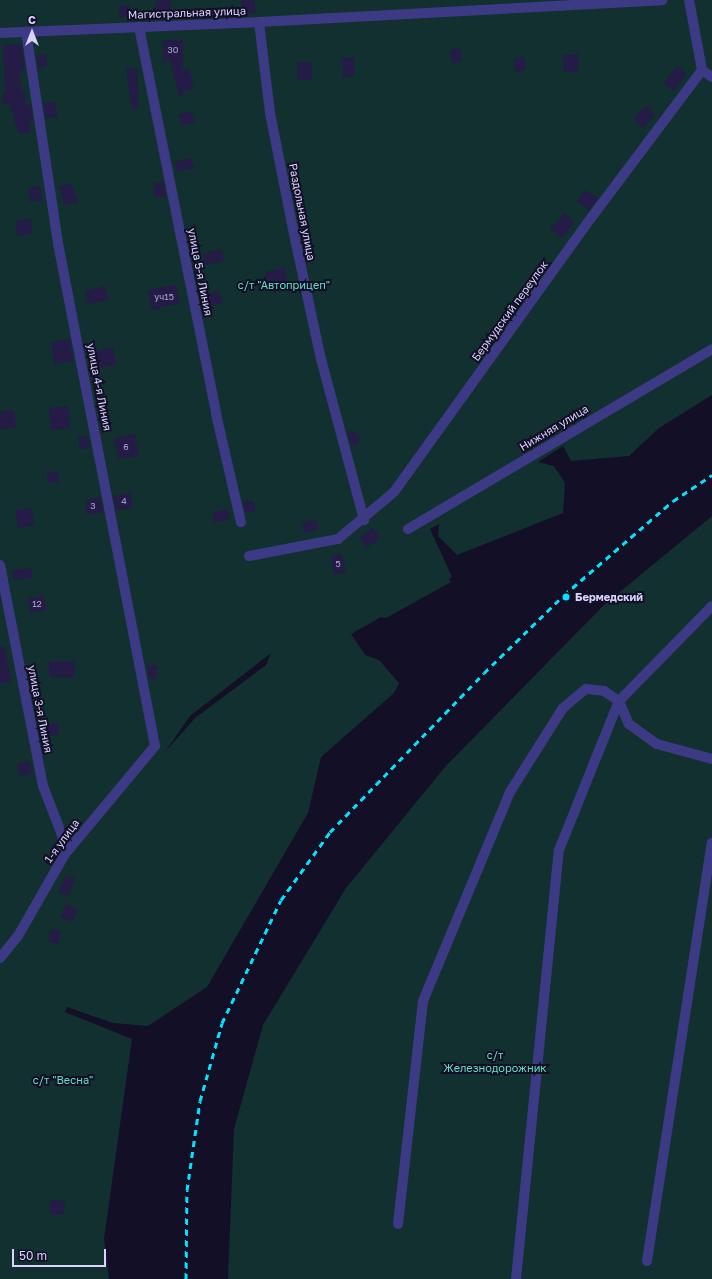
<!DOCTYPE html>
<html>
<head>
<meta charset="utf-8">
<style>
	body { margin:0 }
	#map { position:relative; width:712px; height:1279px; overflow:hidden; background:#130f26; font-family:"Golos Text",sans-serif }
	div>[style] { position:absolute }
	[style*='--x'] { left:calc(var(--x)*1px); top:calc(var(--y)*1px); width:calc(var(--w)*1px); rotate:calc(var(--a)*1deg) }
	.green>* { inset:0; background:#12302f }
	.building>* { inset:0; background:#241b47 }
	.minor>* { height:10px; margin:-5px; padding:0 5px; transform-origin:5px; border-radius:5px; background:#3d3a85 }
	.rail>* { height:3px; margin-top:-1.5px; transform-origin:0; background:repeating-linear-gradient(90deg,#00e5ff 0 6px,transparent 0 11px) }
	.dots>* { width:11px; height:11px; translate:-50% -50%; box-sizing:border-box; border:2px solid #130f26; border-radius:50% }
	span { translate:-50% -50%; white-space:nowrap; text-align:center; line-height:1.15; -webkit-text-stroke:4px #130f26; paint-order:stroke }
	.number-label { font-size:9px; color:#aca6d1 }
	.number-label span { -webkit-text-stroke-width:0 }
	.street-label { font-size:11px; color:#d9d4ff }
	.park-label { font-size:11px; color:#5fe0c0 }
	.poi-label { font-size:11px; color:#d9d4ff; font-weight:700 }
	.left { translate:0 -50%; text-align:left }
	.north { position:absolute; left:12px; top:12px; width:40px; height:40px; -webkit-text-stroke:3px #130f26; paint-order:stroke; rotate:0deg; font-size:11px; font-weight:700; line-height:16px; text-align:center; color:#d9d4ff }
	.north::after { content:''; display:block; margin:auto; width:14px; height:18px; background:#d9d4ff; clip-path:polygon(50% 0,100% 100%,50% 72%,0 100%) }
	.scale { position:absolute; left:12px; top:1249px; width:94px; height:18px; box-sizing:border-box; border:2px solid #d9d4ff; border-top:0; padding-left:5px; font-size:12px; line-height:14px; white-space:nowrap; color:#d9d4ff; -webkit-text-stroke:3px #130f26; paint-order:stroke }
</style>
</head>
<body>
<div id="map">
	<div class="green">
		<i style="clip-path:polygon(evenodd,0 0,712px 0,712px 395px,659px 428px,629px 456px,571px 461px,563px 446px,538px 462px,554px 466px,565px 483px,563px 513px,457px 555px,438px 536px,439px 524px,430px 529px,452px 577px,449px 579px,451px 582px,386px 618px,381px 617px,351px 634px,365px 655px,379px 660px,399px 683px,394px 693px,321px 757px,308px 813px,207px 987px,148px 1026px,113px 1023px,67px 1007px,65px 1012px,132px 1039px,104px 1239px,109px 1279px,0 1279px,0 0,271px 653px,266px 665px,195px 718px,165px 752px,190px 716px,271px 653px)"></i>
		<i style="clip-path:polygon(712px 516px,712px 1279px,228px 1279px,234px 1129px,263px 1025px,346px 888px,445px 767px,604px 605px)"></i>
	</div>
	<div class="building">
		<i style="clip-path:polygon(171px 0,172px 17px,156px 17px,155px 1px)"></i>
		<i style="clip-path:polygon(241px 0,254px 0,256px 12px,243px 14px)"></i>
		<i style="clip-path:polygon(119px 5px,130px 5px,130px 17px,120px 17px)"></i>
		<i style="clip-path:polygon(163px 40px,183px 40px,183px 70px,189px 68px,194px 89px,183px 92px,183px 95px,179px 96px,170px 61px,163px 61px)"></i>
		<i style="clip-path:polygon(21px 44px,25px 70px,20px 71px,21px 91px,24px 90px,26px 105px,31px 105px,33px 120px,28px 121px,31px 133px,18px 133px,10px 104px,3px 104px,2px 93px,5px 93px,3px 45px)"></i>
		<i style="clip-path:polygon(460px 48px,462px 61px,451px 63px,450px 50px)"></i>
		<i style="clip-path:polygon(46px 54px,47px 66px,38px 68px,36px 55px)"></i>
		<i style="clip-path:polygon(578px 54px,579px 71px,564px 72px,563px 55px)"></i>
		<i style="clip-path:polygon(354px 57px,355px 76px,343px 77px,342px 58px)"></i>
		<i style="clip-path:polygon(524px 57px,526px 70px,515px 72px,514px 58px)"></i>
		<i style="clip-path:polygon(311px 61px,312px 80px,298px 80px,297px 62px)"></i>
		<i style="clip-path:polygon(677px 66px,687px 74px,673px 91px,664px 83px)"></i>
		<i style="clip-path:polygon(137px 68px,139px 108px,132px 109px,126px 69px)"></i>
		<i style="clip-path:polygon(55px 102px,57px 117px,46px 118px,43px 103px)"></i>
		<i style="clip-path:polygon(646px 106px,655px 115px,643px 128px,633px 119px)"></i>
		<i style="clip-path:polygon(192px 111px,195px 122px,181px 125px,178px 114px)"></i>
		<i style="clip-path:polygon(191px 158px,194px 168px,177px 172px,174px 162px)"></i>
		<i style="clip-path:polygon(163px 182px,166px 196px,155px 197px,154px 183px)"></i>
		<i style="clip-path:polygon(72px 184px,78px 203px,64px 204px,59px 186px)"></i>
		<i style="clip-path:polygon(40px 186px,42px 200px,30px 202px,28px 188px)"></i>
		<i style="clip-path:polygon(584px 190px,598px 198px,589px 210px,577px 202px)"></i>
		<i style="clip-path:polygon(565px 213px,574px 223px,562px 238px,550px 229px)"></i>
		<i style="clip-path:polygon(31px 219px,32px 234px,17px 236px,16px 221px)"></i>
		<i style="clip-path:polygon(221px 249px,224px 261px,206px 265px,203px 254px)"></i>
		<i style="clip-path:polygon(284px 267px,289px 288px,270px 293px,265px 272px)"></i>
		<i style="clip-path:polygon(176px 284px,180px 303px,152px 310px,147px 291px)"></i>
		<i style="clip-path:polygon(105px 286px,108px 300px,88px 304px,85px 291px)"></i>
		<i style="clip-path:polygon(219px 291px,223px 303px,205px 308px,202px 296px)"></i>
		<i style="clip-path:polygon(70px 339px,73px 361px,54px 364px,51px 342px)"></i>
		<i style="clip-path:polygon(113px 347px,116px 364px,99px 368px,96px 351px)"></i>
		<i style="clip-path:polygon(68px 406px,70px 428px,51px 430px,49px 408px)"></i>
		<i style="clip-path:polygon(14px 410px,16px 427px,0 429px,0 412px)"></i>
		<i style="clip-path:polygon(352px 430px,361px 437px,356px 446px,350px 442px,348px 436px)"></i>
		<i style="clip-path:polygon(135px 434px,139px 456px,118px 459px,114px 438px)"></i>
		<i style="clip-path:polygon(88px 436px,90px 448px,80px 449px,78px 437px)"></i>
		<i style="clip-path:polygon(58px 472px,59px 482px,47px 483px,47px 473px)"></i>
		<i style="clip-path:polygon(131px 493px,132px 508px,116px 510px,113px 496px)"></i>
		<i style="clip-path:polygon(100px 497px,103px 512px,87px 515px,85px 500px)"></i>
		<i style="clip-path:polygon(243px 501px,254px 501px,255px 512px,245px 512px)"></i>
		<i style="clip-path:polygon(31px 508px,34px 525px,18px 528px,15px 510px)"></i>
		<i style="clip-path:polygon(227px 509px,230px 519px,214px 523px,212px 513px)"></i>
		<i style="clip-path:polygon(315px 519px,318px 530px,304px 533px,302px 523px)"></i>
		<i style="clip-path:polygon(373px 528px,380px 539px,366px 548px,359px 537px)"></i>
		<i style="clip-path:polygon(342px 554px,346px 572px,334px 574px,331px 556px)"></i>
		<i style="clip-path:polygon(31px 568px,32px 578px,13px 580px,12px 570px)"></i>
		<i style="clip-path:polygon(44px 596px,46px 610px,30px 612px,28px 598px)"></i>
		<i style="clip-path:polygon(4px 646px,12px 681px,0 684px,0 647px)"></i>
		<i style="clip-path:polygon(49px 661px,75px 661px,75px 677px,49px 677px)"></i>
		<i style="clip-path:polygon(147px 665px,157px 665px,156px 679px,149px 679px)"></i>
		<i style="clip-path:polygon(58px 723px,59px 735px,44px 737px,42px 725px)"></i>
		<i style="clip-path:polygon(29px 761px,32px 773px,20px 776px,17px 764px)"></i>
		<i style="clip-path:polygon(66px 875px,75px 879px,68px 896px,58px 892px)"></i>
		<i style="clip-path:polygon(66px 904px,78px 910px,72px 922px,60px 917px)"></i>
		<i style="clip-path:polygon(51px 929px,61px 932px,58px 944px,48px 942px)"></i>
		<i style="clip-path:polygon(51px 1200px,65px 1201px,63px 1215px,50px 1214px)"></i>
	</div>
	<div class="minor">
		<i style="--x:259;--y:22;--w:92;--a:83.1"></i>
		<i style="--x:270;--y:113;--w:128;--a:78.8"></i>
		<i style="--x:295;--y:239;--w:123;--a:77.8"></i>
		<i style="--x:321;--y:359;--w:167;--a:75"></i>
		<i style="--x:139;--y:27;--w:395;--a:78.7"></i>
		<i style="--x:216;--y:414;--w:111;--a:77"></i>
		<i style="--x:0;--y:33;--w:259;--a:-2.4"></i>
		<i style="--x:259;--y:22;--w:404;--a:-3.1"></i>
		<i style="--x:702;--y:70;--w:12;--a:35"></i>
		<i style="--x:408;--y:529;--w:353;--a:-30.6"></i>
		<i style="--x:249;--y:556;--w:91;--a:-10.8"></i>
		<i style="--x:338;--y:539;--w:73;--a:-40"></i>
		<i style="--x:394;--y:492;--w:337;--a:-54.3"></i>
		<i style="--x:591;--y:218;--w:185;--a:-53.1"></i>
		<i style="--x:702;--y:70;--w:71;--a:-100.5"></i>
		<i style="--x:0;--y:565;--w:225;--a:79"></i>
		<i style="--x:43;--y:786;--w:53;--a:68.8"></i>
		<i style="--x:62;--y:835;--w:19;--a:81"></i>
		<i style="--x:0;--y:958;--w:28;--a:-51"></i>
		<i style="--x:18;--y:936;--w:95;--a:-60.2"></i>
		<i style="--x:65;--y:854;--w:141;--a:-50.2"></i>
		<i style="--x:155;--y:746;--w:512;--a:-100.92"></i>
		<i style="--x:58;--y:243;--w:214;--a:-98.6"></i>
		<i style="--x:398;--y:1224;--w:224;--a:-83.6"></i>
		<i style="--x:423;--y:1001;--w:226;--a:-67.4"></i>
		<i style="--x:510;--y:792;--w:99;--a:-57.8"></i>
		<i style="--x:563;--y:708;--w:30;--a:-40"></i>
		<i style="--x:586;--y:689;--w:18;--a:6"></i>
		<i style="--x:604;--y:691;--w:18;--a:34"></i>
		<i style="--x:619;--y:701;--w:25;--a:67"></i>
		<i style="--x:629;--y:724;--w:34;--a:36"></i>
		<i style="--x:657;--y:744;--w:57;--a:15.3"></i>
		<i style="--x:647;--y:1261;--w:423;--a:-81.2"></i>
		<i style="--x:516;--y:1279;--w:431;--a:-84.3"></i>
		<i style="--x:559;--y:850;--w:161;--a:-68.1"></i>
		<i style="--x:619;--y:701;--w:133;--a:-45.6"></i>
	</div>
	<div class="rail">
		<i style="--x:186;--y:1279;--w:89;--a:-89.4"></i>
		<i style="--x:187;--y:1190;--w:90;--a:-81.7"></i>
		<i style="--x:200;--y:1101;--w:81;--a:-74.2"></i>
		<i style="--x:222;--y:1023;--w:136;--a:-64.4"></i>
		<i style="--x:281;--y:900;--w:84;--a:-54.2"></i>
		<i style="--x:330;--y:832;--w:221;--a:-45.9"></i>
		<i style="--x:484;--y:673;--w:112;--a:-44.3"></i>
		<i style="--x:564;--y:595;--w:144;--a:-40.8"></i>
		<i style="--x:673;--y:501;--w:47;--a:-33.7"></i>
	</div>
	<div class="dots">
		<i style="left:566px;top:597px;background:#00e5ff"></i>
	</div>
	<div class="number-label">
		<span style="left:173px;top:50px">30</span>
		<span style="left:164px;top:297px">уч15</span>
		<span style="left:126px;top:447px">6</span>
		<span style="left:124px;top:501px">4</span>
		<span style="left:93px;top:506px">3</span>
		<span style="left:338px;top:564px">5</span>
		<span style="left:37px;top:604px">12</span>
	</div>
	<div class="street-label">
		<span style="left:187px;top:13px;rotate:-2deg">Магистральная улица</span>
		<span style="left:302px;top:212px;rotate:79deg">Раздольная улица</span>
		<span style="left:200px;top:272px;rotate:79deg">улица 5-я Линия</span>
		<span style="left:510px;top:311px;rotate:-54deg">Бермудский переулок</span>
		<span style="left:99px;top:387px;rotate:79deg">улица 4-я Линия</span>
		<span style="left:554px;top:428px;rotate:-31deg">Нижняя улица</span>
		<span style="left:40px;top:709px;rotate:79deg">улица 3-я Линия</span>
		<span style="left:62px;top:841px;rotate:-54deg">1-я улица</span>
	</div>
	<div class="park-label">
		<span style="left:284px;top:285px">с/т "Автоприцеп"</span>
		<span style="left:495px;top:1062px">с/т<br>Железнодорожник</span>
		<span style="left:63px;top:1080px">с/т "Весна"</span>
	</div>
	<div class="poi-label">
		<span class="left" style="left:575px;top:597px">Бермедский</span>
	</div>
	<div class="north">С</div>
	<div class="scale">50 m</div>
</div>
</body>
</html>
